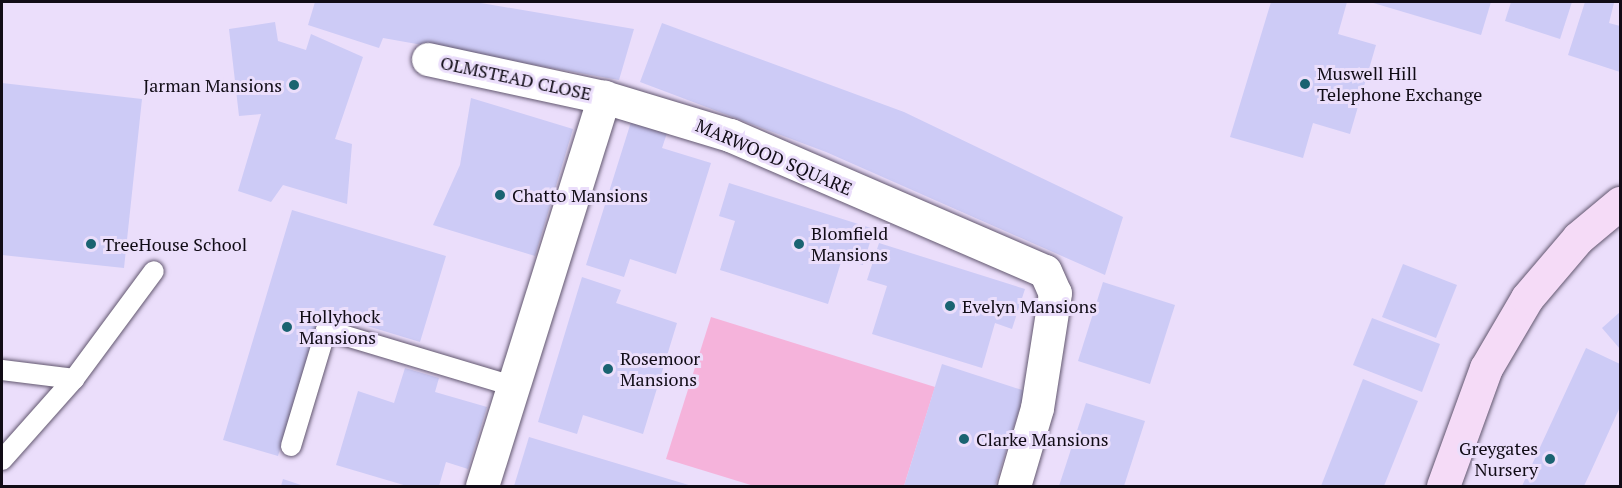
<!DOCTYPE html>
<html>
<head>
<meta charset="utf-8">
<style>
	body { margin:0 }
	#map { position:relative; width:1622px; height:488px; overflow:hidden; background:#ebdefb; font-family:"PT Serif",serif }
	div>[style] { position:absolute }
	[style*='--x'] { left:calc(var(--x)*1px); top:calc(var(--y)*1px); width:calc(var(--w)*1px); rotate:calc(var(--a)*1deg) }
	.green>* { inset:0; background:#f5b3db }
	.building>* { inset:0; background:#cdcbf6 }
	.roads { filter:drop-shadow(0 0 2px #62576f) drop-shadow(0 0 2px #62576f) }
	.lane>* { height:20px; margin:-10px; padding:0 10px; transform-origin:10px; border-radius:10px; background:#fff }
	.street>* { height:33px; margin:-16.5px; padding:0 16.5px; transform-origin:16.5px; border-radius:16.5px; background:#fff }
	.secondary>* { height:33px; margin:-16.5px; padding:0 16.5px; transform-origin:16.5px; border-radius:16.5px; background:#f5dbf7 }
	.dots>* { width:16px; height:16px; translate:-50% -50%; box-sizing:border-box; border:3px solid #ebdefb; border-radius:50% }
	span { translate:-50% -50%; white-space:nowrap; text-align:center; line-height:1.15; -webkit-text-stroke:6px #ebdefb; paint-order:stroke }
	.poi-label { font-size:18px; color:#110c16 }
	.left { translate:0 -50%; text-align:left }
	.right { translate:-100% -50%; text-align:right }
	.street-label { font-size:18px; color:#110c16 }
	.frame { position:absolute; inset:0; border:3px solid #110c16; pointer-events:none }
</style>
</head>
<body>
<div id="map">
	<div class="green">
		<i style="clip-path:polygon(711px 317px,935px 387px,904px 486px,754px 486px,666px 459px)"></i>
	</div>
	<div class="building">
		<i style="clip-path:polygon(315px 2px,475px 2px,634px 29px,619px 80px,383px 38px,379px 48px,308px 25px)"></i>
		<i style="clip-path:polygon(1271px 2px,1347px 2px,1338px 34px,1376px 45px,1350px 134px,1313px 123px,1303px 158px,1230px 137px)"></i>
		<i style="clip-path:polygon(1370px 2px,1491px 2px,1481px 35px)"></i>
		<i style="clip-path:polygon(1511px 2px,1572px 2px,1560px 39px,1505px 21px)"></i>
		<i style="clip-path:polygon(1585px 2px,1614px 3px,1609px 23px,1620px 26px,1620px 72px,1568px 55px)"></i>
		<i style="clip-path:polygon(275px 22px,278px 41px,306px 50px,311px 34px,363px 57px,335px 139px,352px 144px,347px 204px,283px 185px,271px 202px,238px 191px,261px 114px,239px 116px,229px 29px)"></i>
		<i style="clip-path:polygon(662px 23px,904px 112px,1123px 217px,1105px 275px,826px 152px,640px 82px)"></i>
		<i style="clip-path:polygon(2px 83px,142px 99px,124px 268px,2px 255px)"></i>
		<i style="clip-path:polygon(471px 98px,573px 129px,535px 256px,433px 225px,460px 165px)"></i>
		<i style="clip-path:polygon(631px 122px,667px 133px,662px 148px,711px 163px,676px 274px,630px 259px,624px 277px,586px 265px)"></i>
		<i style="clip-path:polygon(729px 183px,874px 229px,863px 265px,842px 259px,828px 304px,720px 270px,735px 221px,719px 216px)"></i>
		<i style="clip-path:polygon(292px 210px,446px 256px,420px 342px,321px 312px,278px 456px,223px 440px)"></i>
		<i style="clip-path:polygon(879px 243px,1025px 289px,1012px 329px,995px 323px,982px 368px,872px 334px,887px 286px,867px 280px)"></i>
		<i style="clip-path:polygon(1403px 264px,1457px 285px,1436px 338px,1382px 317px)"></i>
		<i style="clip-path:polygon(582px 277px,621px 290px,616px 303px,677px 323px,643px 434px,583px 415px,577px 434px,538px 422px)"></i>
		<i style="clip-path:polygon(1103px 282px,1175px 305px,1150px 384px,1078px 361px)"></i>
		<i style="clip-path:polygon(1620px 312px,1620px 349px,1602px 328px)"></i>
		<i style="clip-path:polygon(1372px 318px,1440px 344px,1422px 392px,1353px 365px)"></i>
		<i style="clip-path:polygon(1586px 348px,1620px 364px,1620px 407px,1591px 471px,1584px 486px,1522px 486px)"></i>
		<i style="clip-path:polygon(942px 364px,1025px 391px,995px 486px,904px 486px)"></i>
		<i style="clip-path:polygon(405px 368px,439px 378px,435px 392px,487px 407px,468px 469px,446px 462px,439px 486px,407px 486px,336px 465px,358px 391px,394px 403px)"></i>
		<i style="clip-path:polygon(1363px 379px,1418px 401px,1384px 486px,1321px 486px)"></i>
		<i style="clip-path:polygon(1086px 403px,1145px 421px,1124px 486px,1059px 486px)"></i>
		<i style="clip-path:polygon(529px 437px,692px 486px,514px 486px)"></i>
		<i style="clip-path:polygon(283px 479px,304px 486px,281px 486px)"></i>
	</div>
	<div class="roads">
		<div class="lane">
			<i style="--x:2;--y:370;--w:73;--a:7.1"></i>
			<i style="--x:74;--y:379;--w:134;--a:-53.5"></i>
			<i style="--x:291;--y:446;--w:121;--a:-73.2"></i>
			<i style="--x:326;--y:330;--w:195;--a:16.7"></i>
			<i style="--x:2;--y:460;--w:108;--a:-48.4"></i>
		</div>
		<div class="street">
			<i style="--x:428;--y:59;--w:180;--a:12.2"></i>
			<i style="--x:482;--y:486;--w:408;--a:-72.6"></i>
			<i style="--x:604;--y:97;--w:132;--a:16.8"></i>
			<i style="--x:730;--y:135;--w:343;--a:23.4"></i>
			<i style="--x:1045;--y:271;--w:24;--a:66"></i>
			<i style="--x:1055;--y:293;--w:116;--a:98.9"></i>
			<i style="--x:1037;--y:408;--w:81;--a:106.4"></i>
		</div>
		<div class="secondary">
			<i style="--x:1443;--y:486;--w:126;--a:-70"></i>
			<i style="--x:1486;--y:368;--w:81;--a:-59.6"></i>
			<i style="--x:1527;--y:298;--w:79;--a:-49.6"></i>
			<i style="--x:1578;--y:238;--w:55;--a:-39.8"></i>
		</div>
	</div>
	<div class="dots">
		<i style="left:1305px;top:84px;background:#1a6371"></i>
		<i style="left:294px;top:85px;background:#1a6371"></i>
		<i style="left:500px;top:195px;background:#1a6371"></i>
		<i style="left:91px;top:244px;background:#1a6371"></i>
		<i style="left:799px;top:244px;background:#1a6371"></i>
		<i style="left:950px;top:306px;background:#1a6371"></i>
		<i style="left:287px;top:327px;background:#1a6371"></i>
		<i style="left:608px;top:369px;background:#1a6371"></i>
		<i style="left:964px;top:439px;background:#1a6371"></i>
		<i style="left:1550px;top:459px;background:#1a6371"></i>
	</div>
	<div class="poi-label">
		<span class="left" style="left:1317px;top:84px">Muswell Hill<br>Telephone Exchange</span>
		<span class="right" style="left:282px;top:85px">Jarman Mansions</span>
		<span class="left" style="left:512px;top:195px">Chatto Mansions</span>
		<span class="left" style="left:811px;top:244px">Blomfield<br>Mansions</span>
		<span class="left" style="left:103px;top:244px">TreeHouse School</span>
		<span class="left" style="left:962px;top:306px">Evelyn Mansions</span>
		<span class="left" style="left:299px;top:327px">Hollyhock<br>Mansions</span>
		<span class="left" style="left:620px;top:369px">Rosemoor<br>Mansions</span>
		<span class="left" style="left:976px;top:439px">Clarke Mansions</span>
		<span class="right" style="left:1538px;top:459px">Greygates<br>Nursery</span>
	</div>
	<div class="street-label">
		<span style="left:516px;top:78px;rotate:12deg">OLMSTEAD CLOSE</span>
		<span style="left:774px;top:157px;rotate:23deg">MARWOOD SQUARE</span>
	</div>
	<div class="frame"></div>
</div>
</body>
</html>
